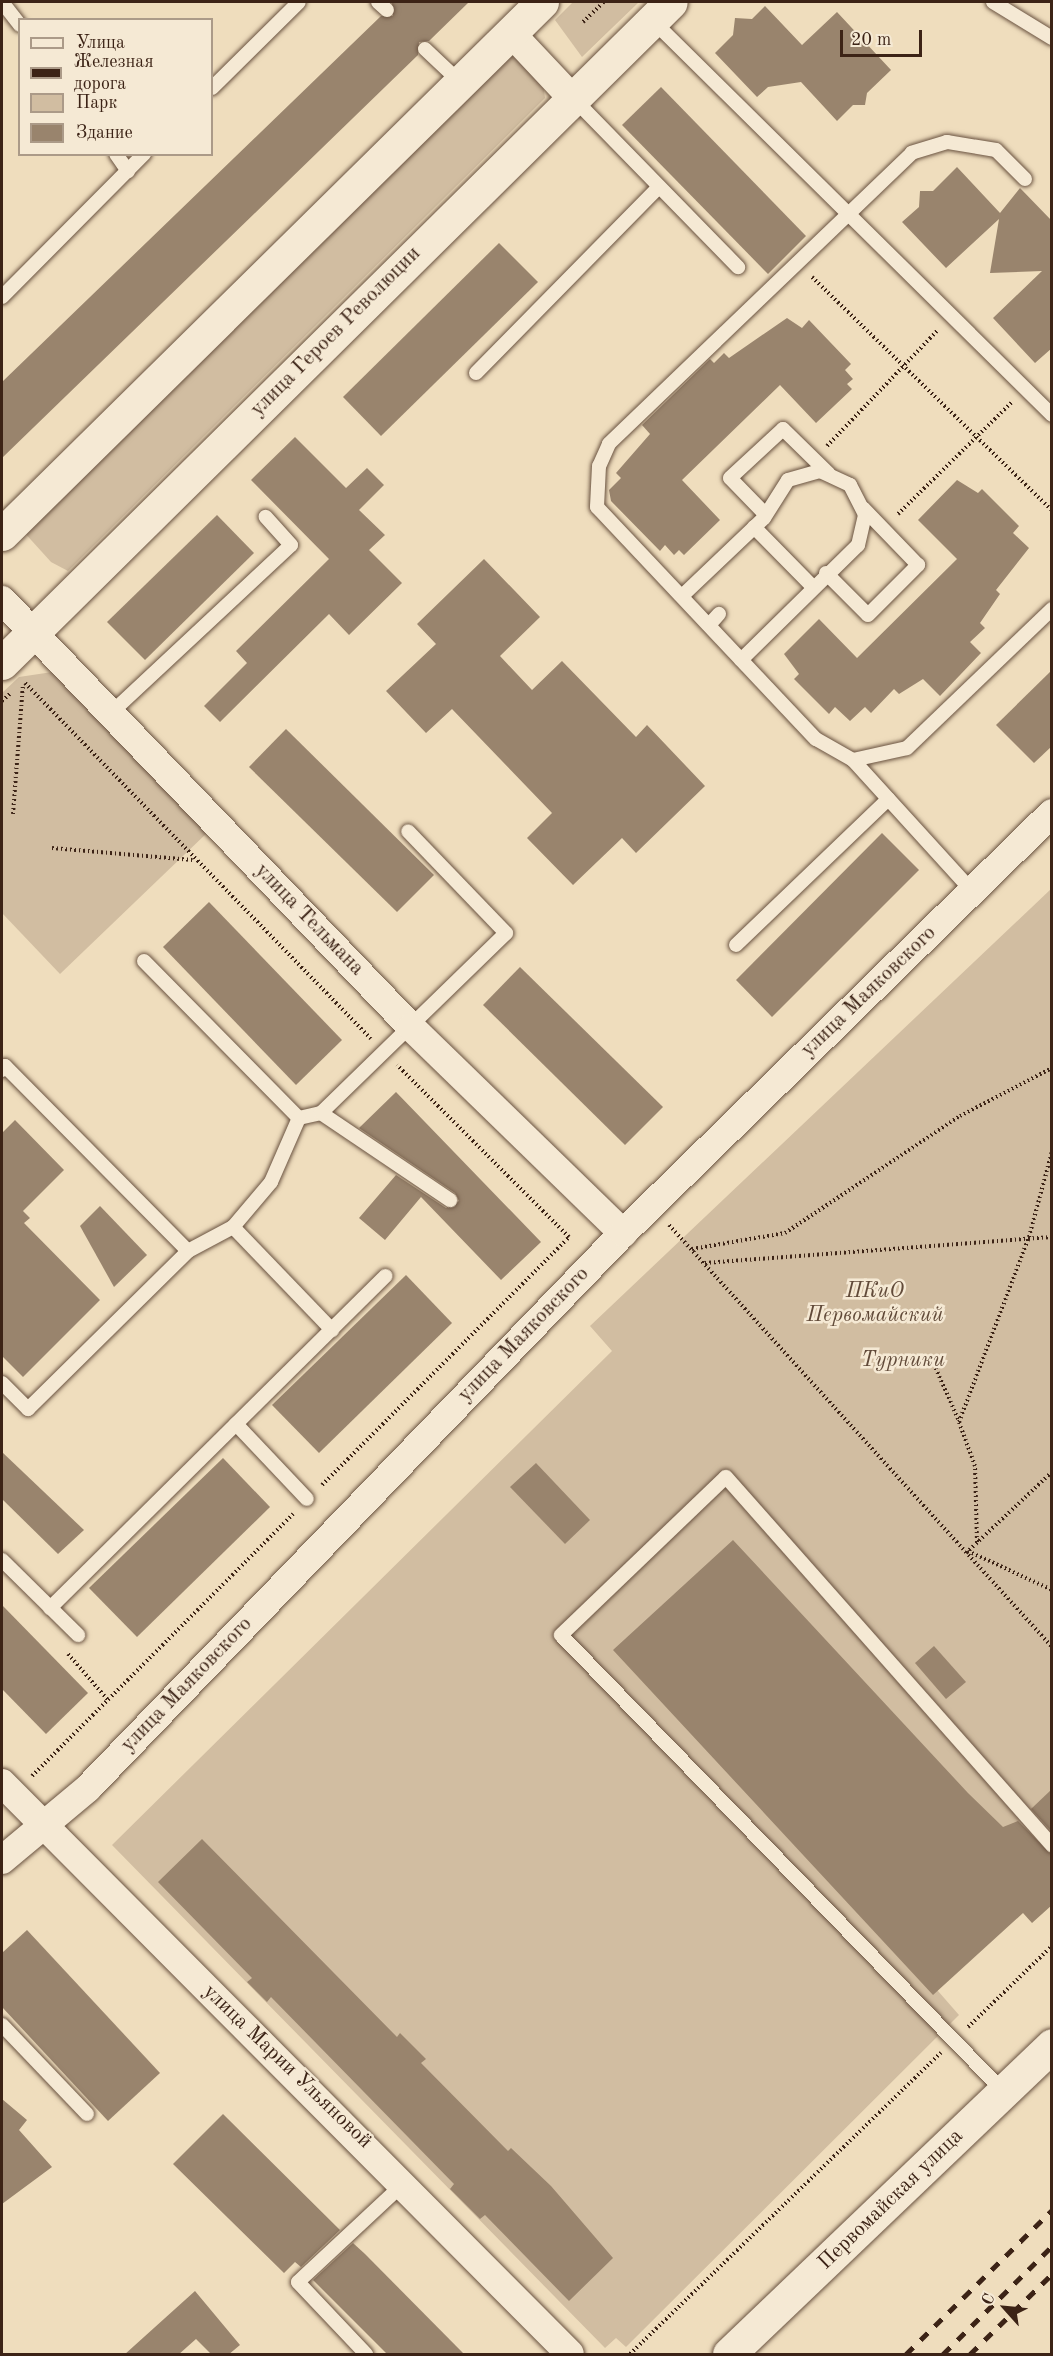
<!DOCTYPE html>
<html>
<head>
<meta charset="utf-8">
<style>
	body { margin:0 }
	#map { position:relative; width:1053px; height:2356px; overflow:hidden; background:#efddbd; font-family:"Old Standard TT",serif }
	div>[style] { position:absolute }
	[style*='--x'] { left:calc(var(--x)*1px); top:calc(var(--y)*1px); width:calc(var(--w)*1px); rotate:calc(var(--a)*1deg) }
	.green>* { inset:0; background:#d1bda1 }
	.building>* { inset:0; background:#99846d }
	.path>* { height:4px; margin-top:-2px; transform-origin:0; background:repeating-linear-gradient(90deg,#3c2316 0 1.5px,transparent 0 4.5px) }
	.roads { filter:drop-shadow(0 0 2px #695240) drop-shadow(0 0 2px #695240) }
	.lane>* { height:14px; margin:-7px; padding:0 7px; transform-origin:7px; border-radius:7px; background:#f5e9d4 }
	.street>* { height:28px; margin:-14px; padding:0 14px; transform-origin:14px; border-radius:14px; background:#f5e9d4 }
	.secondary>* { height:33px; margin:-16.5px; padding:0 16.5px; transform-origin:16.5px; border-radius:16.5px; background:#f5e9d4 }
	.rail>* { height:4.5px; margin-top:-2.25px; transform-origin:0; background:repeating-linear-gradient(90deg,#3c2316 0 10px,transparent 0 20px) }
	span { translate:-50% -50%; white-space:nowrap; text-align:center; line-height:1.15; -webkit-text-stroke:5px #f5e9d4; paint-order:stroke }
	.street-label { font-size:21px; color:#3c2316 }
	.park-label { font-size:21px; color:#614a39; font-style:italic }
	.frame { position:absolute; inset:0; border:3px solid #3c2316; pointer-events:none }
	.legend { position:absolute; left:18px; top:18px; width:195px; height:138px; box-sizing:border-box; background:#f5e9d4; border:2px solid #ab9a88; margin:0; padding:8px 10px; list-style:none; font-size:18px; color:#3c2316 }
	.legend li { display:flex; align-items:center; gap:12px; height:30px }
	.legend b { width:30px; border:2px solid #ab9a88 }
	.north { position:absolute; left:975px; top:2278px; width:60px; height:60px; -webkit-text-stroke:4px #f5e9d4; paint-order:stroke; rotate:297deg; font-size:16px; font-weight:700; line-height:24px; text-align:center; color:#3c2316 }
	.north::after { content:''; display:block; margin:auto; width:21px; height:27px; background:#3c2316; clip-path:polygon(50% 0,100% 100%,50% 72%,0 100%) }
	.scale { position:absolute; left:840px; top:30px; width:82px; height:27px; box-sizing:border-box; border:3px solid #3c2316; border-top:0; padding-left:8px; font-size:18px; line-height:21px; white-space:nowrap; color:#3c2316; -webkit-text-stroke:4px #f5e9d4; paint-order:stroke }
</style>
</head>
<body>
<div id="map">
	<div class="green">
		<i style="clip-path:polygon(573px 2px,639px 2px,582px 57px,555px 20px)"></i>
		<i style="clip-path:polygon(506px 55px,527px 63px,543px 84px,545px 98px,68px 571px,51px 562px,22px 530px)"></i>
		<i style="clip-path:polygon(59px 671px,209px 831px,60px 974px,2px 913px,2px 693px,19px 677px)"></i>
		<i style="clip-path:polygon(1051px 889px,1051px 1886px,931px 1983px,959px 2015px,626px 2347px,616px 2338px,605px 2348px,112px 1845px,612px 1351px,590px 1326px)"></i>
	</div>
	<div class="building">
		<i style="clip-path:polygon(392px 2px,469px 2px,429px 41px,419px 42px,418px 55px,2px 458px,2px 382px,381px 16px,393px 16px)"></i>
		<i style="clip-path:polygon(765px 6px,802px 45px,837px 12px,891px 70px,867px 93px,865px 105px,853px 105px,837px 121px,801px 82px,768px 87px,757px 97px,715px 53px,733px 35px,735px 18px,752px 19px)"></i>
		<i style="clip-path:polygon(661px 87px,806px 236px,768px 274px,622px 125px)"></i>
		<i style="clip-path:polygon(957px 167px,1000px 213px,1020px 188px,1052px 221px,1052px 348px,1035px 363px,993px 318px,1042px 271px,990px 273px,999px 219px,946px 268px,902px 222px,919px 207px,920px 191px,933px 191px)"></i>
		<i style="clip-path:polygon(499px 243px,538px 282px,381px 436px,343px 397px)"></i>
		<i style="clip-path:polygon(787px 318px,802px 328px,809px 320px,851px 364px,845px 370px,853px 379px,847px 384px,852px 389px,816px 423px,780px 385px,682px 480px,720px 520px,684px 555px,679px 550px,674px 555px,665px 545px,660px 551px,611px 501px,609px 490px,621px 478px,616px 473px,650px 434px,642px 425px,710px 359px,714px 363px,724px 353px,729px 358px)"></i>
		<i style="clip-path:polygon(295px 437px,346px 488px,367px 468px,384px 485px,359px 510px,385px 535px,369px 550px,402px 583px,349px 635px,329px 614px,220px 722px,204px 706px,247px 663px,236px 651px,329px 559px,251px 480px)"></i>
		<i style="clip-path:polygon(957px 480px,978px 493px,982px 489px,1019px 526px,1013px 533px,1029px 548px,996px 590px,1000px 594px,980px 623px,985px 628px,970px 642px,981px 653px,940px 696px,923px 679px,899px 694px,894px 689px,871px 713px,865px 707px,850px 721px,835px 707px,829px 714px,794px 679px,799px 674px,784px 654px,819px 619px,857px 658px,957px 559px,918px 520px)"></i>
		<i style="clip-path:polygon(217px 515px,254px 553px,145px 660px,107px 622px)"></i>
		<i style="clip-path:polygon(484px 559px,540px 617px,500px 656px,532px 690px,562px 661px,636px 737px,647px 725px,705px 786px,636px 853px,622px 838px,573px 885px,527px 838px,552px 813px,452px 709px,426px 733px,386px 691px,436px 644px,417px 624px)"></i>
		<i style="clip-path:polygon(1052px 670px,1052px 746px,1034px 763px,996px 725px)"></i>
		<i style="clip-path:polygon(286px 729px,434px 875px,397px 912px,249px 767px)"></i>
		<i style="clip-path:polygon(882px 833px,919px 870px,772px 1017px,736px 980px)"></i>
		<i style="clip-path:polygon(209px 902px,342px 1040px,296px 1085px,163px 947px)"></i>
		<i style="clip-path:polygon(520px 967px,663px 1107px,625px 1145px,483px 1005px)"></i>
		<i style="clip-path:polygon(396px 1092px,541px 1242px,501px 1280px,421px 1197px,385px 1240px,359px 1218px,396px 1175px,446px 1208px,459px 1201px,455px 1193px,359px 1128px)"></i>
		<i style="clip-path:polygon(15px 1120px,64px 1170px,23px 1211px,30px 1218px,24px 1223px,100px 1300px,23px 1377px,2px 1356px,2px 1133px)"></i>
		<i style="clip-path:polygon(100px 1206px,147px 1255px,114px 1287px,80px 1226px)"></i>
		<i style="clip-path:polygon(406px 1275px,452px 1323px,319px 1453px,272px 1405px)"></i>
		<i style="clip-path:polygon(2px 1452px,84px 1530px,58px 1554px,2px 1499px)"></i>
		<i style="clip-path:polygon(223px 1458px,270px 1507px,137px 1637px,89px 1588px)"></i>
		<i style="clip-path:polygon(536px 1463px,590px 1520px,565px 1544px,510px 1487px)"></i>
		<i style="clip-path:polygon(733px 1540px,968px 1793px,1003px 1827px,1018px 1821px,1052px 1855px,1052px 1905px,1032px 1923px,1023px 1913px,933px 1995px,613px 1650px)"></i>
		<i style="clip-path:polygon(2px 1605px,88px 1693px,46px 1734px,2px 1689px)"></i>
		<i style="clip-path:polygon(934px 1646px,966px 1682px,946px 1699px,915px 1663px)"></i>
		<i style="clip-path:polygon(1052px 1789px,1052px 1832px,1031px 1809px)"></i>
		<i style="clip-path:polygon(202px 1839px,397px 2037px,400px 2033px,426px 2059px,421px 2063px,508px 2151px,511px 2148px,551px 2186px,613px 2258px,569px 2301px,485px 2215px,480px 2219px,450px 2189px,454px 2184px,271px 1997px,267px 2002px,247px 1982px,252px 1978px,158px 1882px)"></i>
		<i style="clip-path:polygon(27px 1930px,160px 2073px,108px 2121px,2px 2007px,2px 1953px)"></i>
		<i style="clip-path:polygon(2px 2099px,27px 2120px,19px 2130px,52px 2167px,2px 2204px)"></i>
		<i style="clip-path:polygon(223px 2114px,340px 2230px,301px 2267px,295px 2262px,284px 2273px,173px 2164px)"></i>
		<i style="clip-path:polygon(353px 2243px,365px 2254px,465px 2355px,388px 2355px,313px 2280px)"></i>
		<i style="clip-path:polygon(195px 2291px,240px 2345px,228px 2355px,212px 2355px,196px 2339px,178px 2355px,124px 2355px)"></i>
	</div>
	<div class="path">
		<i style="--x:583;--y:22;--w:29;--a:-44"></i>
		<i style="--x:812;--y:277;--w:334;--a:44.2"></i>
		<i style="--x:827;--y:446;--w:161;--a:-46.3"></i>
		<i style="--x:898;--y:514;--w:160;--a:-44.5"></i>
		<i style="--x:25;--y:683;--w:496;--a:45.8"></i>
		<i style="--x:2;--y:701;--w:13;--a:-42"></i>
		<i style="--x:13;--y:814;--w:130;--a:-85.6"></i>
		<i style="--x:52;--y:848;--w:141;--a:4.9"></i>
		<i style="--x:669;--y:1225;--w:570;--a:47.77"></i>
		<i style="--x:692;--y:1249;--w:94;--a:-9.8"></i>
		<i style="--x:785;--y:1233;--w:211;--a:-33.8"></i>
		<i style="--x:960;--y:1116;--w:104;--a:-27.6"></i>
		<i style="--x:705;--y:1263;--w:348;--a:-4.3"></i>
		<i style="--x:932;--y:1360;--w:67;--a:66.1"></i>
		<i style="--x:322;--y:1485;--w:350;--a:-45.1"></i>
		<i style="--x:569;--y:1237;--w:243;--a:-135"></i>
		<i style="--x:977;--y:1542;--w:76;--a:-91.5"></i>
		<i style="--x:975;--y:1466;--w:47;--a:-110"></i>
		<i style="--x:959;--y:1422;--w:198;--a:-69.3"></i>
		<i style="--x:1029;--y:1237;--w:89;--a:-75"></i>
		<i style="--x:968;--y:1551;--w:93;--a:24.9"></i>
		<i style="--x:966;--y:1553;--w:118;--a:-43.3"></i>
		<i style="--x:68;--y:1654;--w:61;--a:49"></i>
		<i style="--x:32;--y:1776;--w:370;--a:-45.1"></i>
		<i style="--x:968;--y:2027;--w:117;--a:-44"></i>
		<i style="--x:630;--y:2354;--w:433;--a:-44.1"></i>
	</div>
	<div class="roads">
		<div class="lane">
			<i style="--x:2;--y:2;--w:29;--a:52"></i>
			<i style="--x:378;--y:2;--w:12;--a:42"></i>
			<i style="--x:993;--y:2;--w:69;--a:31.4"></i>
			<i style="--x:652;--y:20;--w:562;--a:44.64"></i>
			<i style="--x:425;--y:49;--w:47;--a:43.3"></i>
			<i style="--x:212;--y:88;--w:122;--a:-44.7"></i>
			<i style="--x:572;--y:97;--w:238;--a:45.7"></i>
			<i style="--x:116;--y:154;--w:21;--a:55"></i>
			<i style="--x:1025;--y:179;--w:41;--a:-135"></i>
			<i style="--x:996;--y:150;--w:50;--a:-170.7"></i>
			<i style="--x:947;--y:142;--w:37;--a:163"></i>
			<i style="--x:912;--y:153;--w:420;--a:136.2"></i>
			<i style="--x:609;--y:444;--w:24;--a:114"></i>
			<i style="--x:599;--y:466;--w:41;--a:92.8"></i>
			<i style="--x:597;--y:507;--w:319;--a:46.7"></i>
			<i style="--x:816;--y:739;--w:43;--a:29.6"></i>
			<i style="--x:853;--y:760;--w:55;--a:-12.5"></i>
			<i style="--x:907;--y:748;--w:201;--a:-43.8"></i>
			<i style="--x:2;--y:297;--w:202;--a:-45.2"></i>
			<i style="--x:476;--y:373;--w:261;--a:-45.5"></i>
			<i style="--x:765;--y:514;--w:50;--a:-134.2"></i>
			<i style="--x:730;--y:478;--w:72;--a:-42.8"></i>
			<i style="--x:783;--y:429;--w:64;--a:44.4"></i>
			<i style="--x:754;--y:527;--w:84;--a:45.5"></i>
			<i style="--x:826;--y:573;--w:59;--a:45"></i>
			<i style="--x:868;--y:615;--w:71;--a:-45"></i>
			<i style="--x:918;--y:565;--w:79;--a:-134"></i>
			<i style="--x:682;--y:596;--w:113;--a:-43.6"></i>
			<i style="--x:764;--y:518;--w:45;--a:-57.7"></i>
			<i style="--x:788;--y:480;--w:33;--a:-16"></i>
			<i style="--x:820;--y:471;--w:33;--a:25"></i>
			<i style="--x:850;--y:485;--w:34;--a:63"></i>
			<i style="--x:865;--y:515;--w:31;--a:103"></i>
			<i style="--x:858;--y:545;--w:164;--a:135.5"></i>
			<i style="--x:709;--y:625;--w:15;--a:-48"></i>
			<i style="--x:111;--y:713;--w:246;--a:-43"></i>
			<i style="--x:291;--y:545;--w:38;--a:-132"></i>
			<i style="--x:853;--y:760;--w:177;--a:47.7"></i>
			<i style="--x:736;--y:945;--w:211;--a:-43.8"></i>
			<i style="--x:144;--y:961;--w:221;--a:45.4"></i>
			<i style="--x:299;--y:1118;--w:23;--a:-13"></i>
			<i style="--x:321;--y:1113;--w:258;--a:-44.2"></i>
			<i style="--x:506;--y:933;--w:141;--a:-133.9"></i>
			<i style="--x:2;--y:1070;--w:5;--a:-53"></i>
			<i style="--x:5;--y:1066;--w:260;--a:45.3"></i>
			<i style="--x:321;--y:1113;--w:156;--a:34"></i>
			<i style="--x:233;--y:1227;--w:143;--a:46.1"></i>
			<i style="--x:2;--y:1383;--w:37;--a:45"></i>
			<i style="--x:28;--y:1409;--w:225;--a:-44.6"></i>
			<i style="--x:188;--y:1251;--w:51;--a:-28.1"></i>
			<i style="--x:233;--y:1227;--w:59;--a:-49.8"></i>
			<i style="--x:271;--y:1182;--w:70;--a:-66.4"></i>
			<i style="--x:236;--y:1424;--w:103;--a:46.6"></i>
			<i style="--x:2;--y:1560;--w:107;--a:44.6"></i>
			<i style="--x:50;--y:1608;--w:472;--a:-44.7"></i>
			<i style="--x:2;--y:2025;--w:123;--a:46.3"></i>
			<i style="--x:1003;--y:2091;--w:635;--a:-134.11"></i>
			<i style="--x:561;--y:1635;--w:228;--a:-43.8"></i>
			<i style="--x:726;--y:1477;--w:492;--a:48.5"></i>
			<i style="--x:366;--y:2354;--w:99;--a:-133.4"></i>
			<i style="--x:298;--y:2282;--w:145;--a:-43"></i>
		</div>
		<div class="street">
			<i style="--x:510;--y:32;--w:88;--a:46.8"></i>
			<i style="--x:2;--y:600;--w:591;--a:46.23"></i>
			<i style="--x:411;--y:1027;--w:296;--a:44.2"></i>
			<i style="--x:2;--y:1783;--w:805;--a:45.15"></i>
			<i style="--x:2;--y:1860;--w:112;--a:-39.9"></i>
			<i style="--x:88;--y:1788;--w:771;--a:-46.05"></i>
			<i style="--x:623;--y:1233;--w:600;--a:-44.39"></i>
		</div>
		<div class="secondary">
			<i style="--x:2;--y:534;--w:758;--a:-44.57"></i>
			<i style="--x:2;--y:663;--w:940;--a:-44.66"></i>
			<i style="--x:729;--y:2354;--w:447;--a:-43.7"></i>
		</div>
	</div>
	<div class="rail">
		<i style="--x:906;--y:2354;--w:205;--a:-44.6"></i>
		<i style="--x:943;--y:2354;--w:153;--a:-44.7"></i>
		<i style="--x:970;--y:2354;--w:115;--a:-44.3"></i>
	</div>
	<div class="street-label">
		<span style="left:336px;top:332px;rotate:-45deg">улица Героев Революции</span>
		<span style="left:309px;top:920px;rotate:46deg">улица Тельмана</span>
		<span style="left:869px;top:992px;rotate:-44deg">улица Маяковского</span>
		<span style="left:524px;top:1335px;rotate:-46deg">улица Маяковского</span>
		<span style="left:187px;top:1685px;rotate:-46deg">улица Маяковского</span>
		<span style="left:287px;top:2067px;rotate:44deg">улица Марии Ульяновой</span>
		<span style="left:891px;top:2200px;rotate:-44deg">Первомайская улица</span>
	</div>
	<div class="park-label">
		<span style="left:875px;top:1304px">ПКиО<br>Первомайский</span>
		<span style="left:903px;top:1361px">Турники</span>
	</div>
	<div class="frame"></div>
	<ul class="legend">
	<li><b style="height:8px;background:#f5e9d4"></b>Улица</li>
	<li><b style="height:8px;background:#3c2316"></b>Железная дорога</li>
	<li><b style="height:16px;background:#d1bda1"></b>Парк</li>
	<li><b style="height:16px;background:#99846d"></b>Здание</li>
	</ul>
	<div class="north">С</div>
	<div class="scale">20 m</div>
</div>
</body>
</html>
